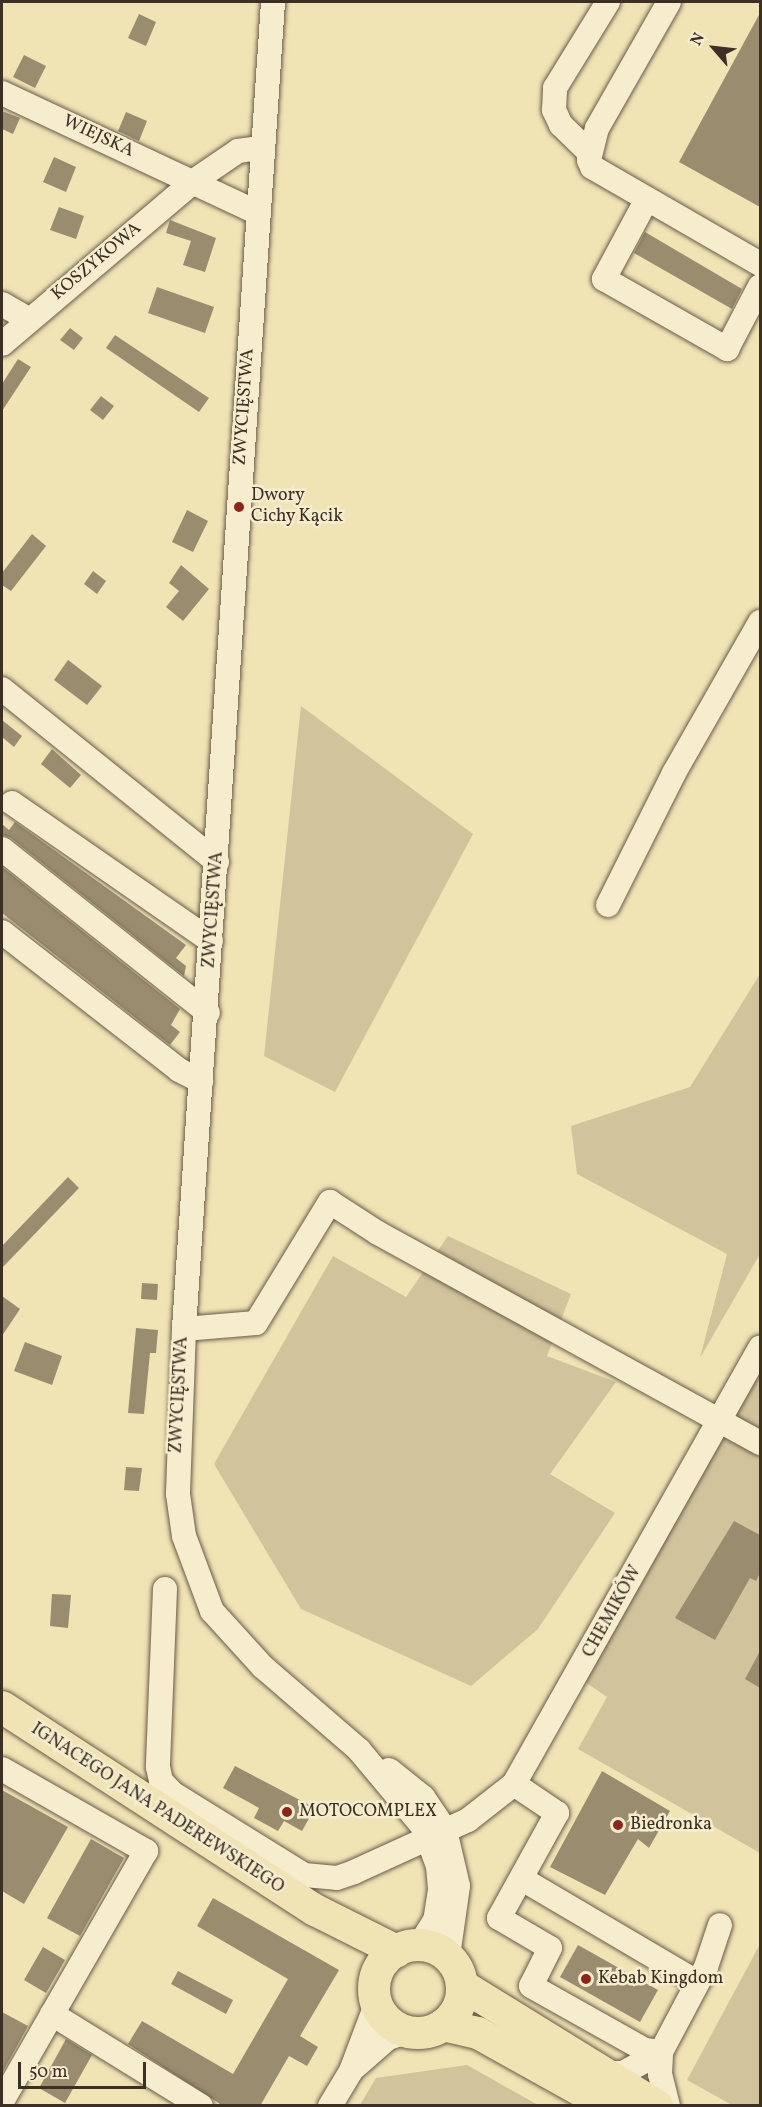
<!DOCTYPE html>
<html>
<head>
<meta charset="utf-8">
<style>
	body { margin:0 }
	#map { position:relative; width:762px; height:2107px; overflow:hidden; background:#f0e3b4; font-family:Vollkorn,serif }
	div>[style] { position:absolute }
	[style*='--x'] { left:calc(var(--x)*1px); top:calc(var(--y)*1px); width:calc(var(--w)*1px); rotate:calc(var(--a)*1deg) }
	.green>* { inset:0; background:#d1c49c }
	.building>* { inset:0; background:#9a8d6f }
	.roads { filter:drop-shadow(0 0 2px #695c49) drop-shadow(0 0 2px #695c49) }
	.minor>* { height:24px; margin:-12px; padding:0 12px; transform-origin:12px; border-radius:12px; background:#f5edce }
	.major>* { height:32px; margin:-16px; padding:0 16px; transform-origin:16px; border-radius:16px; background:#f0e3b4 }
	.major>.ring { margin:-16px; padding:0; box-sizing:content-box; background:none; border:32px solid #f0e3b4; border-radius:50% }
	.dots>* { width:16px; height:16px; translate:-50% -50%; box-sizing:border-box; border:3px solid #f5edce; border-radius:50% }
	span { translate:-50% -50%; white-space:nowrap; text-align:center; line-height:1.15; -webkit-text-stroke:5px #f5edce; paint-order:stroke }
	.street-label { font-size:18px; color:#3c2f25 }
	.poi-label { font-size:18px; color:#3c2f25 }
	.left { translate:0 -50%; text-align:left }
	.frame { position:absolute; inset:0; border:3px solid #3c2f25; pointer-events:none }
	.north { position:absolute; left:684px; top:18px; width:60px; height:60px; -webkit-text-stroke:4px #f5edce; paint-order:stroke; rotate:298deg; font-size:16px; font-weight:700; line-height:24px; text-align:center; color:#3c2f25 }
	.north::after { content:''; display:block; margin:auto; width:21px; height:27px; background:#3c2f25; clip-path:polygon(50% 0,100% 100%,50% 72%,0 100%) }
	.scale { position:absolute; left:18px; top:2062px; width:128px; height:27px; box-sizing:border-box; border:3px solid #3c2f25; border-top:0; padding-left:8px; font-size:18px; line-height:21px; white-space:nowrap; color:#3c2f25; -webkit-text-stroke:4px #f5edce; paint-order:stroke }
</style>
</head>
<body>
<div id="map">
	<div class="green">
		<i style="clip-path:polygon(301px 706px,473px 834px,335px 1092px,264px 1056px)"></i>
		<i style="clip-path:polygon(760px 974px,760px 1254px,700px 1358px,727px 1254px,577px 1174px,571px 1126px,690px 1087px)"></i>
		<i style="clip-path:polygon(448px 1236px,571px 1294px,547px 1356px,616px 1382px,550px 1474px,615px 1513px,538px 1629px,471px 1686px,301px 1609px,214px 1464px,333px 1256px,406px 1297px)"></i>
		<i style="clip-path:polygon(760px 1371px,760px 1853px,578px 1749px,607px 1697px,585px 1682px)"></i>
		<i style="clip-path:polygon(760px 1944px,760px 2105px,732px 2105px,687px 2080px)"></i>
		<i style="clip-path:polygon(467px 2065px,538px 2105px,360px 2105px,376px 2078px)"></i>
	</div>
	<div class="building">
		<i style="clip-path:polygon(760px 13px,760px 207px,679px 162px)"></i>
		<i style="clip-path:polygon(139px 14px,156px 22px,146px 46px,128px 38px)"></i>
		<i style="clip-path:polygon(24px 55px,46px 66px,35px 88px,13px 77px)"></i>
		<i style="clip-path:polygon(2px 111px,20px 118px,13px 134px,2px 129px)"></i>
		<i style="clip-path:polygon(126px 112px,147px 121px,139px 141px,118px 131px)"></i>
		<i style="clip-path:polygon(54px 157px,76px 167px,66px 192px,43px 182px)"></i>
		<i style="clip-path:polygon(59px 207px,84px 216px,76px 239px,50px 230px)"></i>
		<i style="clip-path:polygon(170px 220px,216px 238px,205px 272px,183px 265px,191px 241px,166px 233px)"></i>
		<i style="clip-path:polygon(645px 232px,742px 289px,732px 309px,634px 253px)"></i>
		<i style="clip-path:polygon(157px 287px,214px 307px,205px 333px,148px 313px)"></i>
		<i style="clip-path:polygon(70px 328px,83px 338px,74px 350px,60px 340px)"></i>
		<i style="clip-path:polygon(115px 335px,209px 398px,199px 412px,106px 348px)"></i>
		<i style="clip-path:polygon(18px 359px,31px 367px,2px 411px,2px 384px)"></i>
		<i style="clip-path:polygon(101px 396px,114px 406px,103px 420px,90px 410px)"></i>
		<i style="clip-path:polygon(187px 510px,208px 521px,193px 552px,172px 542px)"></i>
		<i style="clip-path:polygon(32px 534px,46px 546px,11px 591px,2px 585px,2px 573px)"></i>
		<i style="clip-path:polygon(181px 565px,209px 589px,183px 621px,166px 607px,179px 591px,169px 583px)"></i>
		<i style="clip-path:polygon(93px 571px,106px 581px,97px 594px,84px 584px)"></i>
		<i style="clip-path:polygon(68px 660px,102px 686px,87px 705px,54px 680px)"></i>
		<i style="clip-path:polygon(2px 720px,22px 736px,14px 747px,2px 737px)"></i>
		<i style="clip-path:polygon(52px 749px,81px 775px,70px 788px,41px 764px)"></i>
		<i style="clip-path:polygon(15px 822px,186px 945px,176px 958px,186px 966px,184px 976px,11px 838px,2px 835px,2px 824px,9px 830px)"></i>
		<i style="clip-path:polygon(2px 867px,180px 1009px,171px 1025px,180px 1032px,170px 1045px,2px 913px)"></i>
		<i style="clip-path:polygon(68px 1177px,79px 1188px,2px 1268px,2px 1246px)"></i>
		<i style="clip-path:polygon(142px 1283px,158px 1284px,157px 1300px,141px 1299px)"></i>
		<i style="clip-path:polygon(2px 1296px,20px 1309px,2px 1336px)"></i>
		<i style="clip-path:polygon(136px 1328px,158px 1330px,156px 1353px,150px 1353px,144px 1414px,128px 1413px)"></i>
		<i style="clip-path:polygon(25px 1342px,62px 1356px,52px 1385px,14px 1371px)"></i>
		<i style="clip-path:polygon(126px 1467px,142px 1468px,139px 1491px,124px 1490px)"></i>
		<i style="clip-path:polygon(734px 1521px,760px 1535px,760px 1573px,756px 1581px,750px 1578px,715px 1640px,675px 1618px)"></i>
		<i style="clip-path:polygon(52px 1594px,71px 1595px,68px 1628px,50px 1626px)"></i>
		<i style="clip-path:polygon(760px 1651px,760px 1688px,745px 1679px)"></i>
		<i style="clip-path:polygon(235px 1766px,315px 1808px,302px 1831px,284px 1821px,278px 1831px,254px 1818px,259px 1808px,223px 1788px)"></i>
		<i style="clip-path:polygon(602px 1771px,670px 1811px,649px 1848px,638px 1839px,605px 1895px,550px 1867px)"></i>
		<i style="clip-path:polygon(2px 1790px,68px 1827px,24px 1904px,2px 1891px)"></i>
		<i style="clip-path:polygon(91px 1839px,124px 1858px,80px 1936px,47px 1918px)"></i>
		<i style="clip-path:polygon(213px 1898px,339px 1970px,300px 2036px,318px 2047px,307px 2066px,289px 2056px,260px 2106px,223px 2106px,128px 2044px,142px 2021px,233px 2074px,288px 1979px,197px 1926px)"></i>
		<i style="clip-path:polygon(578px 1945px,658px 1990px,640px 2022px,560px 1977px)"></i>
		<i style="clip-path:polygon(43px 1947px,65px 1960px,46px 1993px,24px 1980px)"></i>
		<i style="clip-path:polygon(178px 1971px,233px 2000px,226px 2014px,171px 1984px)"></i>
		<i style="clip-path:polygon(2px 2012px,28px 2026px,2px 2073px)"></i>
		<i style="clip-path:polygon(66px 2039px,92px 2055px,65px 2103px,39px 2088px)"></i>
	</div>
	<div class="roads">
		<div class="minor">
			<i style="--x:273;--y:2;--w:1330;--a:93.84"></i>
			<i style="--x:184;--y:1329;--w:165;--a:92.1"></i>
			<i style="--x:178;--y:1494;--w:42;--a:81.9"></i>
			<i style="--x:184;--y:1536;--w:80;--a:69.5"></i>
			<i style="--x:212;--y:1611;--w:76;--a:47.7"></i>
			<i style="--x:263;--y:1667;--w:127;--a:40.8"></i>
			<i style="--x:359;--y:1750;--w:102;--a:50.2"></i>
			<i style="--x:424;--y:1828;--w:40;--a:69.8"></i>
			<i style="--x:438;--y:1866;--w:24;--a:85"></i>
			<i style="--x:440;--y:1890;--w:30;--a:99"></i>
			<i style="--x:435;--y:1920;--w:28;--a:122"></i>
			<i style="--x:669;--y:2;--w:145;--a:119.7"></i>
			<i style="--x:597;--y:128;--w:33;--a:104"></i>
			<i style="--x:589;--y:160;--w:8;--a:67"></i>
			<i style="--x:592;--y:167;--w:194;--a:30"></i>
			<i style="--x:2;--y:93;--w:280;--a:25.1"></i>
			<i style="--x:589;--y:152;--w:39;--a:-136"></i>
			<i style="--x:561;--y:125;--w:17;--a:-115"></i>
			<i style="--x:554;--y:110;--w:22;--a:-87"></i>
			<i style="--x:555;--y:88;--w:101;--a:-58.4"></i>
			<i style="--x:647;--y:199;--w:91;--a:118.3"></i>
			<i style="--x:604;--y:279;--w:142;--a:29.6"></i>
			<i style="--x:727;--y:349;--w:71;--a:-62.4"></i>
			<i style="--x:2;--y:304;--w:30;--a:30"></i>
			<i style="--x:2;--y:344;--w:252;--a:-40.3"></i>
			<i style="--x:194;--y:181;--w:53;--a:-34.3"></i>
			<i style="--x:238;--y:151;--w:22;--a:-8"></i>
			<i style="--x:2;--y:689;--w:276;--a:38.8"></i>
			<i style="--x:12;--y:803;--w:242;--a:34.7"></i>
			<i style="--x:2;--y:849;--w:263;--a:38.5"></i>
			<i style="--x:608;--y:905;--w:148;--a:-63.4"></i>
			<i style="--x:674;--y:773;--w:174;--a:-60.3"></i>
			<i style="--x:2;--y:932;--w:224;--a:37.9"></i>
			<i style="--x:179;--y:1070;--w:25;--a:27"></i>
			<i style="--x:184;--y:1329;--w:72;--a:-4.8"></i>
			<i style="--x:256;--y:1323;--w:142;--a:-58.6"></i>
			<i style="--x:330;--y:1202;--w:57;--a:32.9"></i>
			<i style="--x:378;--y:1233;--w:436;--a:28.8"></i>
			<i style="--x:165;--y:1589;--w:178;--a:92.3"></i>
			<i style="--x:158;--y:1767;--w:14;--a:78"></i>
			<i style="--x:161;--y:1781;--w:16;--a:47"></i>
			<i style="--x:172;--y:1793;--w:155;--a:31.8"></i>
			<i style="--x:304;--y:1875;--w:33;--a:5"></i>
			<i style="--x:337;--y:1878;--w:18;--a:-19"></i>
			<i style="--x:354;--y:1872;--w:125;--a:-24.5"></i>
			<i style="--x:468;--y:1820;--w:58;--a:-38"></i>
			<i style="--x:514;--y:1784;--w:501;--a:-60.57"></i>
			<i style="--x:2;--y:1769;--w:166;--a:29.7"></i>
			<i style="--x:146;--y:1851;--w:289;--a:119.9"></i>
			<i style="--x:389;--y:1770;--w:43;--a:38.5"></i>
			<i style="--x:423;--y:1797;--w:40;--a:56"></i>
			<i style="--x:445;--y:1830;--w:57;--a:76.9"></i>
			<i style="--x:458;--y:1886;--w:71;--a:98.1"></i>
			<i style="--x:514;--y:1784;--w:52;--a:34"></i>
			<i style="--x:557;--y:1813;--w:120;--a:118.9"></i>
			<i style="--x:499;--y:1918;--w:59;--a:30.5"></i>
			<i style="--x:550;--y:1948;--w:42;--a:116.6"></i>
			<i style="--x:531;--y:1986;--w:131;--a:29.3"></i>
			<i style="--x:645;--y:2050;--w:16;--a:7"></i>
			<i style="--x:522;--y:1879;--w:201;--a:30.5"></i>
			<i style="--x:52;--y:2014;--w:175;--a:31.7"></i>
			<i style="--x:355;--y:2067;--w:44;--a:-41.3"></i>
			<i style="--x:388;--y:2038;--w:20;--a:-18"></i>
			<i style="--x:603;--y:2073;--w:20;--a:0"></i>
			<i style="--x:623;--y:2073;--w:43;--a:-28.9"></i>
			<i style="--x:330;--y:2106;--w:41;--a:-59"></i>
			<i style="--x:351;--y:2071;--w:71;--a:-69.3"></i>
			<i style="--x:668;--y:2106;--w:33;--a:-104"></i>
			<i style="--x:660;--y:2074;--w:22;--a:-87"></i>
			<i style="--x:661;--y:2052;--w:96;--a:-62.1"></i>
			<i style="--x:706;--y:1967;--w:44;--a:-71.6"></i>
		</div>
		<div class="major">
			<i style="--x:2;--y:1707;--w:373;--a:33"></i>
			<i style="--x:315;--y:1910;--w:92;--a:26.6"></i>
			<i class="ring" style="left:374px;top:1945px;width:56px;height:56px"></i>
			<i style="--x:463;--y:1986;--w:228;--a:31.7"></i>
			<i style="--x:443;--y:2025;--w:36;--a:13"></i>
			<i style="--x:478;--y:2033;--w:150;--a:29.1"></i>
		</div>
	</div>
	<div class="dots">
		<i style="left:239px;top:507px;background:#8f2418"></i>
		<i style="left:287px;top:1812px;background:#8f2418"></i>
		<i style="left:618px;top:1825px;background:#8f2418"></i>
		<i style="left:586px;top:1979px;background:#8f2418"></i>
	</div>
	<div class="street-label">
		<span style="left:98px;top:137px;rotate:25deg">WIEJSKA</span>
		<span style="left:97px;top:262px;rotate:-40deg">KOSZYKOWA</span>
		<span style="left:245px;top:407px;rotate:-86deg">ZWYCIĘSTWA</span>
		<span style="left:214px;top:910px;rotate:-86deg">ZWYCIĘSTWA</span>
		<span style="left:180px;top:1395px;rotate:-87deg">ZWYCIĘSTWA</span>
		<span style="left:613px;top:1612px;rotate:-61deg">CHEMIKÓW</span>
		<span style="left:157px;top:1809px;rotate:33deg">IGNACEGO JANA PADEREWSKIEGO</span>
	</div>
	<div class="poi-label">
		<span class="left" style="left:251px;top:507px">Dwory<br>Cichy Kącik</span>
		<span class="left" style="left:299px;top:1812px">MOTOCOMPLEX</span>
		<span class="left" style="left:630px;top:1825px">Biedronka</span>
		<span class="left" style="left:598px;top:1979px">Kebab Kingdom</span>
	</div>
	<div class="frame"></div>
	<div class="north">N</div>
	<div class="scale">50 m</div>
</div>
</body>
</html>
